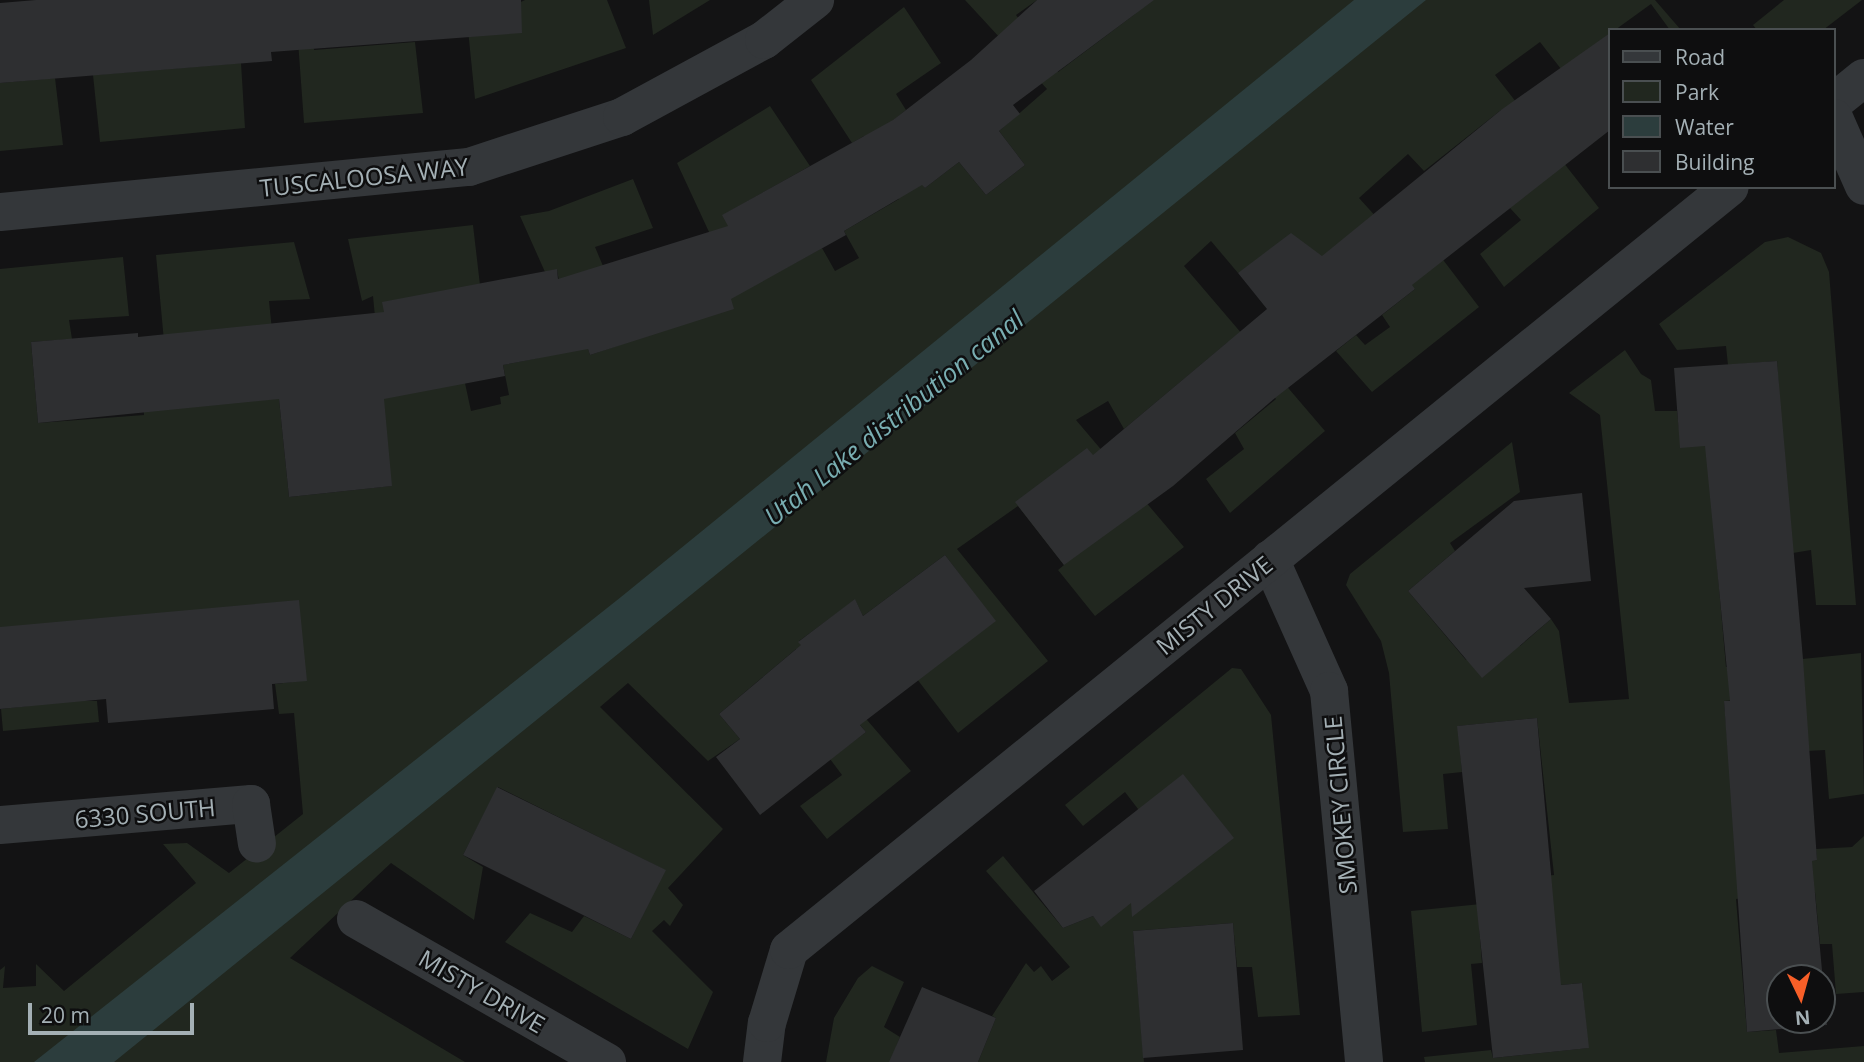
<!DOCTYPE html>
<html>
<head>
<meta charset="utf-8">
<style>
	body { margin:0 }
	#map { position:relative; width:1864px; height:1062px; overflow:hidden; background:#131314; font-family:"Open Sans",sans-serif }
	div>[style] { position:absolute }
	[style*='--x'] { left:calc(var(--x)*1px); top:calc(var(--y)*1px); width:calc(var(--w)*1px); rotate:calc(var(--a)*1deg) }
	.green>* { inset:0; background:#21271f }
	.water>* { inset:0; background:#2c3d3d }
	.building>* { inset:0; background:#2e2f31 }
	.minor>* { height:38px; margin:-19px; padding:0 19px; transform-origin:19px; border-radius:19px; background:#34373a }
	span { translate:-50% -50%; white-space:nowrap; text-align:center; line-height:1.15; -webkit-text-stroke:5px #0e0e0f; paint-order:stroke }
	.street-label { font-size:24px; color:#a4b0b5 }
	.water-label { font-size:26px; color:#79aeb2; font-style:italic }
	.legend { position:absolute; left:1608px; top:28px; width:228px; height:161px; box-sizing:border-box; background:#0e0e0f; border:2px solid #4a4f51; margin:0; padding:9px 12px; list-style:none; font-size:21px; color:#a4b0b5 }
	.legend li { display:flex; align-items:center; gap:14px; height:35px }
	.legend b { width:35px; border:2px solid #4a4f51 }
	.north { position:absolute; left:1766px; top:964px; width:70px; height:70px; box-sizing:border-box; background:#0e0e0f; border:2px solid #4a4f51; border-radius:50%; rotate:175deg; font-size:19px; font-weight:700; line-height:28px; text-align:center; color:#a4b0b5 }
	.north::after { content:''; display:block; margin:auto; width:24px; height:32px; background:#f75f28; clip-path:polygon(50% 0,100% 100%,50% 72%,0 100%) }
	.scale { position:absolute; left:28px; top:1003px; width:166px; height:32px; box-sizing:border-box; border:4px solid #a4b0b5; border-top:0; padding-left:9px; font-size:21px; line-height:24px; white-space:nowrap; color:#a4b0b5; -webkit-text-stroke:5px #0e0e0f; paint-order:stroke }
</style>
</head>
<body>
<div id="map">
	<div class="green">
		<i style="clip-path:polygon(295px 0,309px 0,314px 50px,415px 42px,423px 113px,304px 123px)"></i>
		<i style="clip-path:polygon(465px 0,508px 8px,525px 0,607px 0,626px 48px,475px 99px)"></i>
		<i style="clip-path:polygon(649px 0,710px 0,653px 35px)"></i>
		<i style="clip-path:polygon(965px 0,1037px 0,1016px 15px,1058px 72px,1135px 14px,1138px 0,1655px 0,1681px 30px,1670px 30px,1651px 4px,1561px 69px,1540px 42px,1495px 75px,1599px 208px,1504px 287px,1480px 254px,1521px 220px,1510px 208px,1501px 110px,1424px 171px,1408px 154px,1359px 198px,1409px 253px,1428px 240px,1479px 307px,1372px 392px,1336px 351px,1356px 335px,1365px 345px,1390px 327px,1382px 315px,1415px 289px,1322px 256px,1238px 273px,1211px 241px,1184px 266px,1325px 431px,1230px 513px,1206px 479px,1244px 449px,1235px 433px,1276px 399px,1228px 342px,1124px 429px,1108px 401px,1076px 420px,1184px 547px,1095px 616px,1058px 570px,1064px 565px,1018px 506px,957px 549px,1048px 661px,958px 733px,917px 679px,995px 621px,945px 555px,863px 616px,855px 600px,799px 641px,911px 771px,827px 839px,800px 806px,842px 775px,830px 759px,866px 732px,796px 649px,719px 714px,740px 739px,708px 761px,628px 683px,600px 707px,723px 829px,668px 888px,683px 905px,670px 926px,664px 920px,652px 931px,713px 992px,688px 1049px,505px 942px,530px 913px,572px 932px,584px 916px,631px 939px,665px 870px,498px 787px,463px 855px,483px 867px,474px 920px,391px 863px,290px 958px,465px 1062px,0 1062px,0 970px,5px 966px,3px 988px,36px 986px,36px 964px,64px 991px,196px 883px,163px 844px,187px 843px,229px 873px,303px 814px,294px 713px,279px 714px,275px 684px,301px 681px,75px 701px,97px 701px,99px 722px,3px 731px,1px 709px,28px 706px,0 630px,0 269px,123px 257px,129px 316px,69px 320px,72px 339px,31px 342px,38px 423px,144px 415px,143px 398px,169px 395px,156px 255px,294px 242px,310px 299px,269px 301px,289px 497px,391px 486px,373px 296px,362px 301px,348px 239px,473px 225px,480px 285px,465px 383px,471px 411px,501px 404px,500px 397px,509px 395px,503px 365px,538px 358px,570px 341px,557px 270px,545px 272px,520px 216px,549px 211px,633px 179px,653px 228px,595px 247px,603px 266px,565px 278px,590px 355px,667px 329px,709px 232px,677px 163px,770px 106px,810px 166px,723px 215px,760px 282px,822px 248px,835px 271px,859px 258px,844px 231px,899px 199px,864px 136px,852px 143px,811px 80px,904px 7px,941px 63px,896px 94px,906px 110px,880px 131px,925px 188px,959px 162px,986px 195px,1025px 165px,999px 131px,1047px 89px)"></i>
		<i style="clip-path:polygon(1784px 0,1862px 0,1823px 30px,1757px 30px,1753px 25px)"></i>
		<i style="clip-path:polygon(241px 63px,245px 128px,100px 142px,93px 75px)"></i>
		<i style="clip-path:polygon(55px 78px,63px 145px,0 151px,0 83px)"></i>
		<i style="clip-path:polygon(1788px 237px,1821px 253px,1829px 272px,1856px 605px,1816px 605px,1811px 550px,1793px 553px,1712px 508px,1726px 667px,1861px 653px,1864px 794px,1829px 799px,1825px 750px,1807px 751px,1803px 695px,1724px 701px,1738px 867px,1817px 860px,1816px 849px,1852px 847px,1864px 836px,1864px 992px,1836px 994px,1832px 944px,1820px 944px,1815px 892px,1736px 899px,1747px 1032px,1776px 1030px,1779px 1053px,1864px 1046px,1864px 1062px,1425px 1062px,1424px 1057px,1491px 1050px,1493px 1058px,1588px 1048px,1582px 983px,1561px 985px,1479px 925px,1482px 963px,1471px 964px,1477px 1025px,1422px 1032px,1411px 911px,1532px 899px,1531px 877px,1554px 875px,1537px 718px,1458px 726px,1462px 772px,1443px 774px,1448px 829px,1403px 832px,1389px 673px,1381px 641px,1346px 585px,1350px 574px,1512px 442px,1520px 492px,1450px 543px,1455px 551px,1408px 591px,1466px 660px,1504px 628px,1520px 646px,1551px 619px,1559px 631px,1569px 703px,1629px 699px,1600px 415px,1569px 393px,1625px 350px,1641px 374px,1651px 380px,1655px 411px,1677px 411px,1681px 447px,1782px 439px,1777px 361px,1728px 365px,1726px 346px,1677px 350px,1659px 324px,1765px 242px)"></i>
		<i style="clip-path:polygon(1232px 668px,1241px 669px,1271px 715px,1300px 1015px,1258px 1017px,1252px 967px,1237px 967px,1233px 923px,1133px 931px,1144px 1062px,978px 1062px,996px 1018px,992px 1016px,1026px 963px,1034px 972px,1041px 966px,1052px 981px,1070px 967px,986px 871px,1003px 856px,1063px 928px,1093px 916px,1101px 926px,1138px 809px,1125px 792px,1083px 826px,1065px 805px)"></i>
		<i style="clip-path:polygon(872px 966px,904px 982px,884px 1027px,900px 1037px,890px 1062px,826px 1062px,834px 1018px,858px 978px)"></i>
	</div>
	<div class="water">
		<i style="clip-path:polygon(1354px 0,1426px 0,114px 1062px,34px 1062px,621px 597px)"></i>
	</div>
	<div class="building">
		<i style="clip-path:polygon(36px 0,521px 0,522px 33px,271px 52px,272px 61px,0 83px,0 3px)"></i>
		<i style="clip-path:polygon(1037px 0,1154px 0,1013px 105px,1020px 114px,999px 131px,1025px 165px,986px 195px,959px 162px,925px 188px,922px 185px,844px 231px,846px 235px,731px 299px,734px 309px,590px 355px,588px 349px,503px 365px,505px 376px,384px 399px,392px 486px,289px 497px,279px 399px,38px 423px,31px 342px,138px 333px,138px 337px,384px 312px,382px 302px,557px 269px,558px 279px,728px 226px,722px 215px,893px 120px,971px 60px)"></i>
		<i style="clip-path:polygon(1610px 33px,1610px 130px,1412px 285px,1415px 289px,1275px 398px,1173px 486px,1064px 565px,1015px 502px,1087px 448px,1093px 455px,1267px 309px,1238px 273px,1291px 233px,1322px 256px,1501px 110px)"></i>
		<i style="clip-path:polygon(evenodd,1777px 361px,1803px 659px,1817px 860px,1812px 861px,1827px 1025px,1747px 1032px,1724px 701px,1730px 701px,1705px 446px,1680px 448px,1674px 368px,1777px 361px,1780px 978px,1822px 978px,1822px 1020px,1780px 1020px,1780px 978px)"></i>
		<i style="clip-path:polygon(1582px 493px,1591px 581px,1524px 588px,1551px 619px,1482px 678px,1408px 591px,1514px 501px)"></i>
		<i style="clip-path:polygon(945px 555px,996px 621px,860px 725px,866px 732px,760px 815px,716px 757px,740px 739px,719px 714px,801px 645px,798px 642px,855px 599px,863px 616px)"></i>
		<i style="clip-path:polygon(299px 600px,307px 681px,272px 684px,274px 709px,108px 723px,106px 699px,0 709px,0 627px)"></i>
		<i style="clip-path:polygon(1537px 718px,1561px 985px,1582px 983px,1589px 1048px,1493px 1058px,1457px 726px)"></i>
		<i style="clip-path:polygon(1183px 774px,1234px 838px,1132px 917px,1131px 903px,1101px 927px,1093px 916px,1063px 928px,1034px 891px)"></i>
		<i style="clip-path:polygon(497px 787px,666px 870px,631px 939px,463px 855px)"></i>
		<i style="clip-path:polygon(1233px 923px,1243px 1050px,1143px 1058px,1133px 931px)"></i>
		<i style="clip-path:polygon(922px 987px,996px 1018px,978px 1062px,889px 1062px)"></i>
	</div>
	<div class="minor">
		<i style="--x:1834;--y:102;--w:38;--a:-39"></i>
		<i style="--x:1834;--y:118;--w:74;--a:66.2"></i>
		<i style="--x:0;--y:212;--w:471;--a:-5.5"></i>
		<i style="--x:469;--y:167;--w:161;--a:-18.1"></i>
		<i style="--x:622;--y:117;--w:162;--a:-28.5"></i>
		<i style="--x:764;--y:40;--w:65;--a:-38.1"></i>
		<i style="--x:1270;--y:559;--w:145;--a:65.9"></i>
		<i style="--x:1329;--y:691;--w:373;--a:84.6"></i>
		<i style="--x:0;--y:825;--w:252;--a:-4.8"></i>
		<i style="--x:251;--y:804;--w:40;--a:81.5"></i>
		<i style="--x:356;--y:919;--w:289;--a:29.7"></i>
		<i style="--x:762;--y:1062;--w:39;--a:-83"></i>
		<i style="--x:767;--y:1023;--w:76;--a:-73.2"></i>
		<i style="--x:789;--y:950;--w:1211;--a:-39.04"></i>
	</div>
	<div class="street-label">
		<span style="left:364px;top:177px;rotate:-6deg">TUSCALOOSA WAY</span>
		<span style="left:1214px;top:605px;rotate:-39deg">MISTY DRIVE</span>
		<span style="left:1340px;top:805px;rotate:-95deg">SMOKEY CIRCLE</span>
		<span style="left:145px;top:813px;rotate:-5deg">6330 SOUTH</span>
		<span style="left:482px;top:991px;rotate:30deg">MISTY DRIVE</span>
	</div>
	<div class="water-label">
		<span style="left:894px;top:418px;rotate:-39deg">Utah Lake distribution canal</span>
	</div>
	<ul class="legend">
	<li><b style="height:9px;background:#34373a"></b>Road</li>
	<li><b style="height:19px;background:#21271f"></b>Park</li>
	<li><b style="height:19px;background:#2c3d3d"></b>Water</li>
	<li><b style="height:19px;background:#2e2f31"></b>Building</li>
	</ul>
	<div class="north">N</div>
	<div class="scale">20 m</div>
</div>
</body>
</html>
